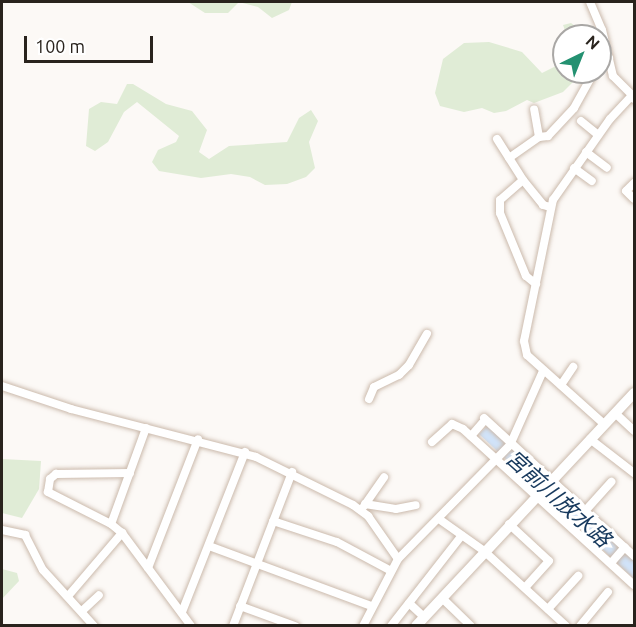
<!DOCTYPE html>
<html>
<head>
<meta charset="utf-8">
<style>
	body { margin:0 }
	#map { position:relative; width:636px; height:627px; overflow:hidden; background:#fcf9f6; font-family:Ubuntu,"Noto Sans JP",sans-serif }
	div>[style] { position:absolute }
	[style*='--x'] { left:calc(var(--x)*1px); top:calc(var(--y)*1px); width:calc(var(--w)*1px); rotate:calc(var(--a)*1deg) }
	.green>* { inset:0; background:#e0ecd6 }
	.water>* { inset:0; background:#d1e4fa }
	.roads { filter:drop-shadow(0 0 2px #cbbaac) drop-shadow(0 0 2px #cbbaac) }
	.street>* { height:8px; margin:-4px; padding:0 4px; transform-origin:4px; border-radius:4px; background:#fff }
	.secondary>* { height:10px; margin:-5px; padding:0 5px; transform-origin:5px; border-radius:5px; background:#fff }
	span { translate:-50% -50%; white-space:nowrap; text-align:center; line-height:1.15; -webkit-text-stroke:6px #fff; paint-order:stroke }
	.water-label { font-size:22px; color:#17395d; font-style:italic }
	.frame { position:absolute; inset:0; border:3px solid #29231d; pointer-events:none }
	.north { position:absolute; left:552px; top:24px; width:60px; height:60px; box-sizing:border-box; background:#fff; border:2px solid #a9a7a5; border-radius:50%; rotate:43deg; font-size:16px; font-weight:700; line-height:24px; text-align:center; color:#29231d }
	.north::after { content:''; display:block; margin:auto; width:21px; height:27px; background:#249171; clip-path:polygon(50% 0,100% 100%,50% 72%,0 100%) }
	.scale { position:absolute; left:24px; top:36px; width:129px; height:27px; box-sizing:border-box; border:3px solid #29231d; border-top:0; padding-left:8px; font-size:18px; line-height:21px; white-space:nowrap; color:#29231d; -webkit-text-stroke:4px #fff; paint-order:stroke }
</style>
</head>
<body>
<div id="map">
	<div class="green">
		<i style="clip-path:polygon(188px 2px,292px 2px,289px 10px,272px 18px,258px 7px,239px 2px,228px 13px,205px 13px)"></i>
		<i style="clip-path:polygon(571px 23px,587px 35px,587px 36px,567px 36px,563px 25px)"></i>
		<i style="clip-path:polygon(489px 42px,522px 52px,542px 73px,564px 62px,564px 72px,583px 72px,563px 92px,534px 103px,527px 100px,506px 111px,494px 113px,482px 108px,464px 112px,440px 106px,435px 93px,443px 59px,464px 43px)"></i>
		<i style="clip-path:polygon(127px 84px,133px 84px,166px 104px,192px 111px,207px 130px,199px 152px,209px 159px,229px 146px,287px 142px,299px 118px,311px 110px,318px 121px,309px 142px,315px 168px,306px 177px,287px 184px,265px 185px,250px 177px,231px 174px,201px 178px,159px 171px,152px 162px,158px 150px,176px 142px,179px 136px,137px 102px,124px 112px,108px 142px,95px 151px,86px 146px,89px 109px,101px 102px,117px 104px)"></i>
		<i style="clip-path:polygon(2px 459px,41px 461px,39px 489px,22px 518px,2px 513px)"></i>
		<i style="clip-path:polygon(2px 569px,17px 573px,19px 581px,2px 599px)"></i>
	</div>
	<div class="water">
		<i style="clip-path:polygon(487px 426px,634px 560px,634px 579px,479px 434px)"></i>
	</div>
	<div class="roads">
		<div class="street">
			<i style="--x:590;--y:2;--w:30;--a:67"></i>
			<i style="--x:602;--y:30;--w:47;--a:76.6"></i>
			<i style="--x:613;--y:76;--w:30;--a:45"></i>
			<i style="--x:600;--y:62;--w:10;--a:-24"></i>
			<i style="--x:581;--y:121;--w:22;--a:39"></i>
			<i style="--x:539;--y:137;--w:9;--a:-6"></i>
			<i style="--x:548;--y:136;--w:38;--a:-47"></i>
			<i style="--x:574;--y:108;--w:41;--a:-60.9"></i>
			<i style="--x:497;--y:139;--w:49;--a:57.6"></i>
			<i style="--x:523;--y:180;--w:32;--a:51"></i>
			<i style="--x:543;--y:205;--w:7;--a:16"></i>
			<i style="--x:586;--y:152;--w:26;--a:37"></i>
			<i style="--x:509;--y:158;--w:37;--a:-35"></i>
			<i style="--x:539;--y:137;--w:28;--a:-100"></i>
			<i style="--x:574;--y:168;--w:22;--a:36"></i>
			<i style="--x:523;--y:180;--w:30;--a:139"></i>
			<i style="--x:500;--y:200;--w:13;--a:90"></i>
			<i style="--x:500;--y:213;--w:68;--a:67.6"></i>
			<i style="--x:526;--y:276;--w:13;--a:39"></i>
			<i style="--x:634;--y:183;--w:11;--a:135"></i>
			<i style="--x:626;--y:191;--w:11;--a:45"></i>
			<i style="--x:561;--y:385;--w:22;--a:-56"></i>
			<i style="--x:2;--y:386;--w:73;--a:18.4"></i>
			<i style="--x:71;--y:409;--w:191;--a:14.5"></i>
			<i style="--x:256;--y:457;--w:108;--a:26.3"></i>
			<i style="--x:353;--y:505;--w:19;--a:36"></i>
			<i style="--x:368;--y:516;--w:52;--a:55.1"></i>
			<i style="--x:369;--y:399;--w:13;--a:-67"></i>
			<i style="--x:374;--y:387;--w:28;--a:-26"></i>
			<i style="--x:399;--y:375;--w:14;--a:-45"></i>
			<i style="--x:409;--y:365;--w:36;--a:-60"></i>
			<i style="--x:615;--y:413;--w:26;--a:43"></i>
			<i style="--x:484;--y:418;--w:204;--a:42.6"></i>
			<i style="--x:604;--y:424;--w:103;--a:-138.1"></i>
			<i style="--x:527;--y:355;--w:14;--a:-102"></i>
			<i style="--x:524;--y:341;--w:144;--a:-78.4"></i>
			<i style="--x:553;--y:200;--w:99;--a:-54.9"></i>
			<i style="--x:610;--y:119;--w:33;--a:-47"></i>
			<i style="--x:146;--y:428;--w:102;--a:110"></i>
			<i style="--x:111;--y:524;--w:14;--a:39"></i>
			<i style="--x:122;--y:533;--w:116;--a:53.4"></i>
			<i style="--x:471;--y:436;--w:21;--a:-49"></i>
			<i style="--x:590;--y:439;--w:56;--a:37.7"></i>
			<i style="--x:432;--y:442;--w:27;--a:-42"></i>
			<i style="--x:452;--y:424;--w:12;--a:24"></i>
			<i style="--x:463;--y:429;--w:231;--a:42.4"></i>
			<i style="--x:365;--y:504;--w:31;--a:9"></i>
			<i style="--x:396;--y:509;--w:20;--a:-11"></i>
			<i style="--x:364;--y:506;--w:35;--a:-55"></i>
			<i style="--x:586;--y:510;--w:38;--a:-48"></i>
			<i style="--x:439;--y:519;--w:55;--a:35.4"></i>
			<i style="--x:484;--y:551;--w:111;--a:42.4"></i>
			<i style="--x:273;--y:521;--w:67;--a:18.2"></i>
			<i style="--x:337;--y:542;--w:61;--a:28.2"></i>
			<i style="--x:111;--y:524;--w:71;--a:-153.1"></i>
			<i style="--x:48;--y:492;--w:13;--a:-81"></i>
			<i style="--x:50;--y:479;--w:8;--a:-40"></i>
			<i style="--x:56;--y:474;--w:74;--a:-0.8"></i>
			<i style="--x:509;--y:524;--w:54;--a:42.8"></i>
			<i style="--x:549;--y:561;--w:36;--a:132"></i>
			<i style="--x:2;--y:530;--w:24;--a:12"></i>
			<i style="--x:25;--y:535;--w:39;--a:63"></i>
			<i style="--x:43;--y:570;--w:76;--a:47.7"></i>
			<i style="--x:209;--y:546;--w:173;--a:20.3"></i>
			<i style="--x:611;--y:563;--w:21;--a:-49"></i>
			<i style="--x:148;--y:568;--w:138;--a:-68.8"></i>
			<i style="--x:69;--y:595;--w:82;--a:-49.5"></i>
			<i style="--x:442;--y:598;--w:40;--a:44"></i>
			<i style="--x:409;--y:603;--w:21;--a:43"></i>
			<i style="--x:240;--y:606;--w:59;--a:20"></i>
			<i style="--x:548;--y:609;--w:45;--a:-47.7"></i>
			<i style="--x:82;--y:611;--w:23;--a:-43"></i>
			<i style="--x:182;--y:612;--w:172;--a:-68.5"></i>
			<i style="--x:233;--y:626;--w:165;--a:-69"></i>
			<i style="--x:363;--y:626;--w:76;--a:-62.4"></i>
			<i style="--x:398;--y:559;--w:160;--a:-45.5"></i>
			<i style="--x:510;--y:445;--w:81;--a:-66"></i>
			<i style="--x:391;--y:626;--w:115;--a:-52"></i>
			<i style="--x:580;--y:626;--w:44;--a:-50.5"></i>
		</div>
		<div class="secondary">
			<i style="--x:634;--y:96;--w:2;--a:90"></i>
			<i style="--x:416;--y:626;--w:319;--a:-46.9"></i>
		</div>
	</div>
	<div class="water-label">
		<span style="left:559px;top:498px;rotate:42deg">宮前川放水路</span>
	</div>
	<div class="frame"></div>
	<div class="north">N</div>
	<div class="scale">100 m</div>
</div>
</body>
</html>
